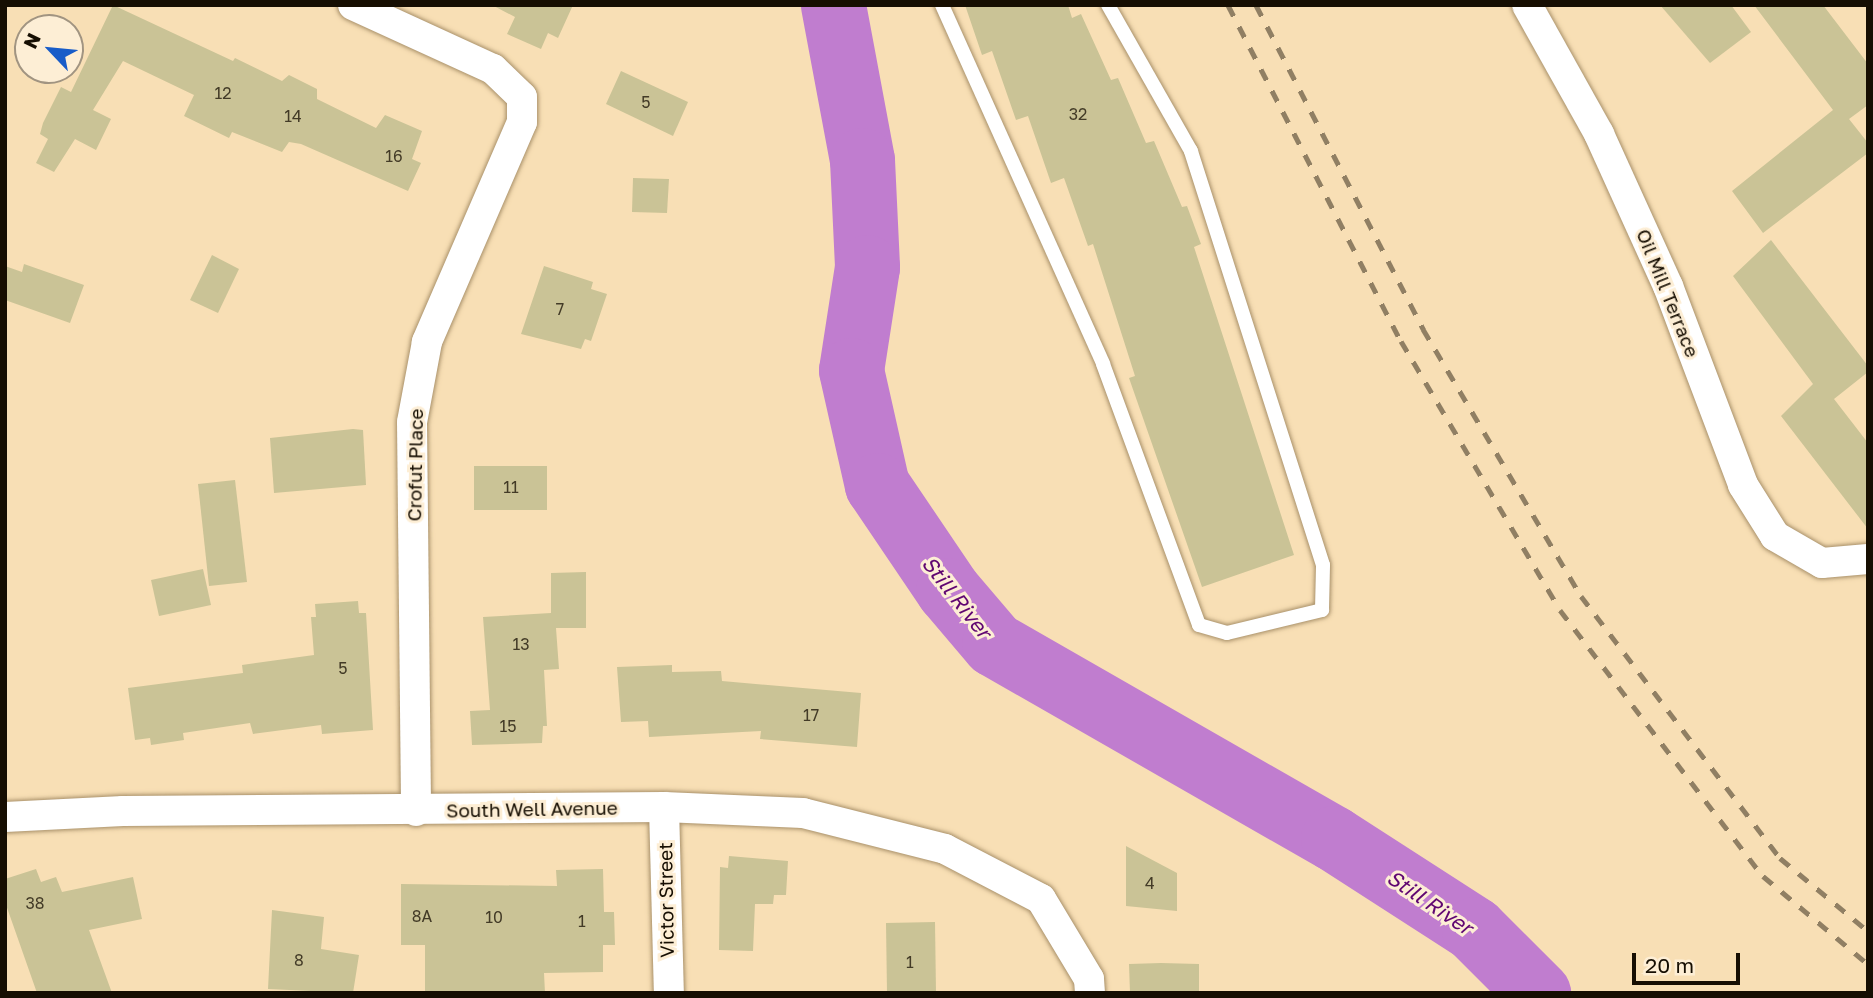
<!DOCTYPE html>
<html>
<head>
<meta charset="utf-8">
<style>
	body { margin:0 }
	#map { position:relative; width:1873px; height:998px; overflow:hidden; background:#f8dfb5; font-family:"Golos Text",sans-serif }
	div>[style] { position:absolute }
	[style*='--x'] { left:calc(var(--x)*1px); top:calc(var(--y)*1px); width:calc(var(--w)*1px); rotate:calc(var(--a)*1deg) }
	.river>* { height:65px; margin:-32.5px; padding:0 32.5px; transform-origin:32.5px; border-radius:32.5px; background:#c07dcf }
	.building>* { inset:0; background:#cac396 }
	.roads { filter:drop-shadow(0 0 2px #a9916a) drop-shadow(0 0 2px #a9916a) }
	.service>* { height:14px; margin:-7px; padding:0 7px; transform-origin:7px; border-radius:7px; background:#fff }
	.minor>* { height:30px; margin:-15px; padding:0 15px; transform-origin:15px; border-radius:15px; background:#fff }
	.rail>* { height:5px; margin-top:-2.5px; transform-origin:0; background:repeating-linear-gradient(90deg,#907f63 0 12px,transparent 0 24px) }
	span { translate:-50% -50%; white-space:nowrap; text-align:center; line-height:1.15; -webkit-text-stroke:6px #fdeed5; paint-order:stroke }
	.number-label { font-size:16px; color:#433b27 }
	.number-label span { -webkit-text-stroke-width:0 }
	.street-label { font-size:19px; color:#160e02 }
	.water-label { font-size:21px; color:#600671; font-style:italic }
	.frame { position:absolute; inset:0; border:7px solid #160e02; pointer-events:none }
	.north { position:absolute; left:14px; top:14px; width:70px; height:70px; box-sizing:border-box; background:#fdeed5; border:2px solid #a19481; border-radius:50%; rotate:296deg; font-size:19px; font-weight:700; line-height:28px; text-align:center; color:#160e02 }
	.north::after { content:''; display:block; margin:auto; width:24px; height:32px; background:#185cc8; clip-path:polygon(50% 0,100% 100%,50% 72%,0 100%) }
	.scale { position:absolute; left:1632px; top:953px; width:108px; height:32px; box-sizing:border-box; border:4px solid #160e02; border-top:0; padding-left:9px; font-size:21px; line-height:24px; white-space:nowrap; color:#160e02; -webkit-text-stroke:5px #fdeed5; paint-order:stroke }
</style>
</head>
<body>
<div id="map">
	<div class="river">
		<i style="--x:833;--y:5;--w:158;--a:79.4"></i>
		<i style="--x:862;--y:160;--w:107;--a:87.3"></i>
		<i style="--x:867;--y:267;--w:104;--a:98.8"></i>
		<i style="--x:851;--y:370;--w:118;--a:77.3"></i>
		<i style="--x:877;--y:485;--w:127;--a:55.9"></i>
		<i style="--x:948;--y:590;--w:71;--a:49.6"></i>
		<i style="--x:994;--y:644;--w:391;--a:29.8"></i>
		<i style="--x:1333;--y:838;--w:168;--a:32.8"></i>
		<i style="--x:1474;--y:929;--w:91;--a:45"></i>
	</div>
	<div class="building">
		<i style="clip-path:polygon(113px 5px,233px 61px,235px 58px,282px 81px,289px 75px,317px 89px,317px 99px,376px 128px,385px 115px,422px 131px,412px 159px,421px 163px,408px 191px,301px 144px,289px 142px,282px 152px,232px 132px,229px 138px,184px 116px,194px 95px,123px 61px,93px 110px,111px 119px,96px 150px,75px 139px,54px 172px,36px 163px,48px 139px,40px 134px,43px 123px,61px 87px,71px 92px)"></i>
		<i style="clip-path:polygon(492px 5px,573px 5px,558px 38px,548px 33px,541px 49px,507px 34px,515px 17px)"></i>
		<i style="clip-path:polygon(965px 5px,1068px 5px,1072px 18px,1081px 14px,1111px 80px,1118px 78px,1146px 143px,1154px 141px,1182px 207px,1187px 206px,1201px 244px,1194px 247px,1294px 555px,1202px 587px,1129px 378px,1135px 376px,1093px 244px,1088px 246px,1064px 178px,1051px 183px,1028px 116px,1016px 120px,992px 51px,982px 55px)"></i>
		<i style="clip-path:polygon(1660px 5px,1731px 5px,1751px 32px,1710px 63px)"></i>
		<i style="clip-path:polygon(1754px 5px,1823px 5px,1868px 64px,1868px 105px,1849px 119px,1868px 143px,1868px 153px,1763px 233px,1732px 191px,1833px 110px)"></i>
		<i style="clip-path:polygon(621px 71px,688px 102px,673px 136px,606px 104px)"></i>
		<i style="clip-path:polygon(633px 178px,669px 179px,667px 213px,632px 212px)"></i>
		<i style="clip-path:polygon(1771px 240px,1868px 366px,1868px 372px,1834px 399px,1868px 443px,1868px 529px,1781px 416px,1813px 384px,1733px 276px)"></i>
		<i style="clip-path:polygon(212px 255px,239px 269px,218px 313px,190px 300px)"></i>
		<i style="clip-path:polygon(24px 264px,84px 285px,70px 323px,5px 300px,5px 266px,22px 272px)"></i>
		<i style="clip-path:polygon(544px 266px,593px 282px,591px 289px,607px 294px,591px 341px,585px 339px,581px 349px,521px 334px)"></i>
		<i style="clip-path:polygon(353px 429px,363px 430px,366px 485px,274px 493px,270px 438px)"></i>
		<i style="clip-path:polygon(474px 466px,547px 466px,547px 510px,474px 510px)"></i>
		<i style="clip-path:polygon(235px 480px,247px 582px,209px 586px,198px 484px)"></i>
		<i style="clip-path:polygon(203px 569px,211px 605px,159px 616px,151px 580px)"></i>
		<i style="clip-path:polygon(586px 572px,586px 628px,556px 628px,559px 669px,544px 670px,547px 726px,543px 726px,542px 743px,472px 745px,470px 711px,490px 710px,483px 617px,551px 613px,551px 573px)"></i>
		<i style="clip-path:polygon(358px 601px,359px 613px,366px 613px,373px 730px,322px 734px,321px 725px,253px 734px,250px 723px,183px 733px,184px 740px,151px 745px,150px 738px,135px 740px,128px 688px,243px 673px,242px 665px,314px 655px,311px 617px,316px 617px,315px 604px)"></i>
		<i style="clip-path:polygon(672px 665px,672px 672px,721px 671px,722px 681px,861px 693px,857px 747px,760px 739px,761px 731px,649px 737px,648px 721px,621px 722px,617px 667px)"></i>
		<i style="clip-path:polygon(1126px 846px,1177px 873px,1177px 911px,1126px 906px)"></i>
		<i style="clip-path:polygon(729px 856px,788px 861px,786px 895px,774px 895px,773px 904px,755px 904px,753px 951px,719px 950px,720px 867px,728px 868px)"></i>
		<i style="clip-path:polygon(36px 869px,41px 882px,56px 877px,62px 892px,133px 877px,142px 919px,89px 930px,112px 993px,37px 993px,5px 902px,5px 879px)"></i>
		<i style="clip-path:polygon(603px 869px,604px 912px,614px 912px,615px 945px,603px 945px,603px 972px,544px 973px,545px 993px,425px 993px,425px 945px,401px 945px,401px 884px,557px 886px,556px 870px)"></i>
		<i style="clip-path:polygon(272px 910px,324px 917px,321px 949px,359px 955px,353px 993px,268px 989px)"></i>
		<i style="clip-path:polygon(935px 922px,936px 993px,887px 993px,886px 923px)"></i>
		<i style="clip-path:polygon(1161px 963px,1199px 964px,1199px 993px,1130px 993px,1129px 964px)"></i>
	</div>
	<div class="roads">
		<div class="service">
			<i style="--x:942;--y:5;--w:393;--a:65.8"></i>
			<i style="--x:1103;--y:364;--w:278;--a:69.8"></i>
			<i style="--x:1199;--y:625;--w:29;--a:16"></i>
			<i style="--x:1227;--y:633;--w:98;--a:-13.6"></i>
			<i style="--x:1322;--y:610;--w:45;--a:-88.7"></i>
			<i style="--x:1323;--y:565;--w:435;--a:-107.7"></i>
			<i style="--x:1191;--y:151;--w:168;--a:-119.6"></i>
		</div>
		<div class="minor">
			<i style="--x:353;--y:5;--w:154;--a:24.6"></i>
			<i style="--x:493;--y:69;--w:40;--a:44"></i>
			<i style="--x:522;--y:97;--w:25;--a:90"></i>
			<i style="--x:522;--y:122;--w:240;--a:113.4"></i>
			<i style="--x:427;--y:342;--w:81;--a:100.6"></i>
			<i style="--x:412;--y:422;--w:389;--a:89.4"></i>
			<i style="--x:1527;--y:5;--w:148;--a:60.8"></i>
			<i style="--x:1599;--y:134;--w:167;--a:65.6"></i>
			<i style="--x:1668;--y:286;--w:213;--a:69.3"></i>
			<i style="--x:1743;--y:485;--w:60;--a:57.9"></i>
			<i style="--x:1775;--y:536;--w:54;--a:29.9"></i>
			<i style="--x:1822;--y:563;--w:46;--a:-5"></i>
			<i style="--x:664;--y:807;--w:186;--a:88.5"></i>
			<i style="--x:5;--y:817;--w:118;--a:-2.9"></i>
			<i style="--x:123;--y:811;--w:541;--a:-0.42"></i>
			<i style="--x:664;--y:807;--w:139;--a:2.5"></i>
			<i style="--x:803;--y:813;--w:146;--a:14.2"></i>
			<i style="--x:945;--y:849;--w:108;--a:27.5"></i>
			<i style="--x:1041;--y:899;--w:93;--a:59"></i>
			<i style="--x:1089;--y:979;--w:14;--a:86"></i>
		</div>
	</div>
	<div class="rail">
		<i style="--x:1228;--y:5;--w:378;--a:62.8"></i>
		<i style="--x:1401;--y:341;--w:312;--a:59.4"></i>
		<i style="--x:1560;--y:610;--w:335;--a:52.7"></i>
		<i style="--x:1763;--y:876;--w:137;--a:40"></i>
		<i style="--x:1256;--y:5;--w:365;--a:62.7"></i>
		<i style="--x:1423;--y:329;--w:310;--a:59.4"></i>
		<i style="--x:1581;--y:596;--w:329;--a:52.8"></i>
		<i style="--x:1780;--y:858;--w:114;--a:39.7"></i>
	</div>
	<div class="number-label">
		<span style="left:223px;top:93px">12</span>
		<span style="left:646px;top:102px">5</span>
		<span style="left:1078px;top:114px">32</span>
		<span style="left:293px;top:116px">14</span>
		<span style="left:394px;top:156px">16</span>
		<span style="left:560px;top:309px">7</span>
		<span style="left:511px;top:487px">11</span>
		<span style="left:521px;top:644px">13</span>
		<span style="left:343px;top:668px">5</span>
		<span style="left:811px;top:715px">17</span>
		<span style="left:508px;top:726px">15</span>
		<span style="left:1150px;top:883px">4</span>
		<span style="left:35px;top:903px">38</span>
		<span style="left:422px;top:916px">8A</span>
		<span style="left:494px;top:917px">10</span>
		<span style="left:582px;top:921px">1</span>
		<span style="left:299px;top:960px">8</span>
		<span style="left:910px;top:962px">1</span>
	</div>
	<div class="street-label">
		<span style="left:1668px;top:293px;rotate:68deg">Oil Mill Terrace</span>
		<span style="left:415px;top:465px;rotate:-89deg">Crofut Place</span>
		<span style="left:532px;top:809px;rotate:-1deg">South Well Avenue</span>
		<span style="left:666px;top:900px;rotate:-91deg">Victor Street</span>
	</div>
	<div class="water-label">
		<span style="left:957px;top:597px;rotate:52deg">Still River</span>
		<span style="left:1430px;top:902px;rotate:34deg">Still River</span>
	</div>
	<div class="frame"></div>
	<div class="north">N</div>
	<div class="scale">20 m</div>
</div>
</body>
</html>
